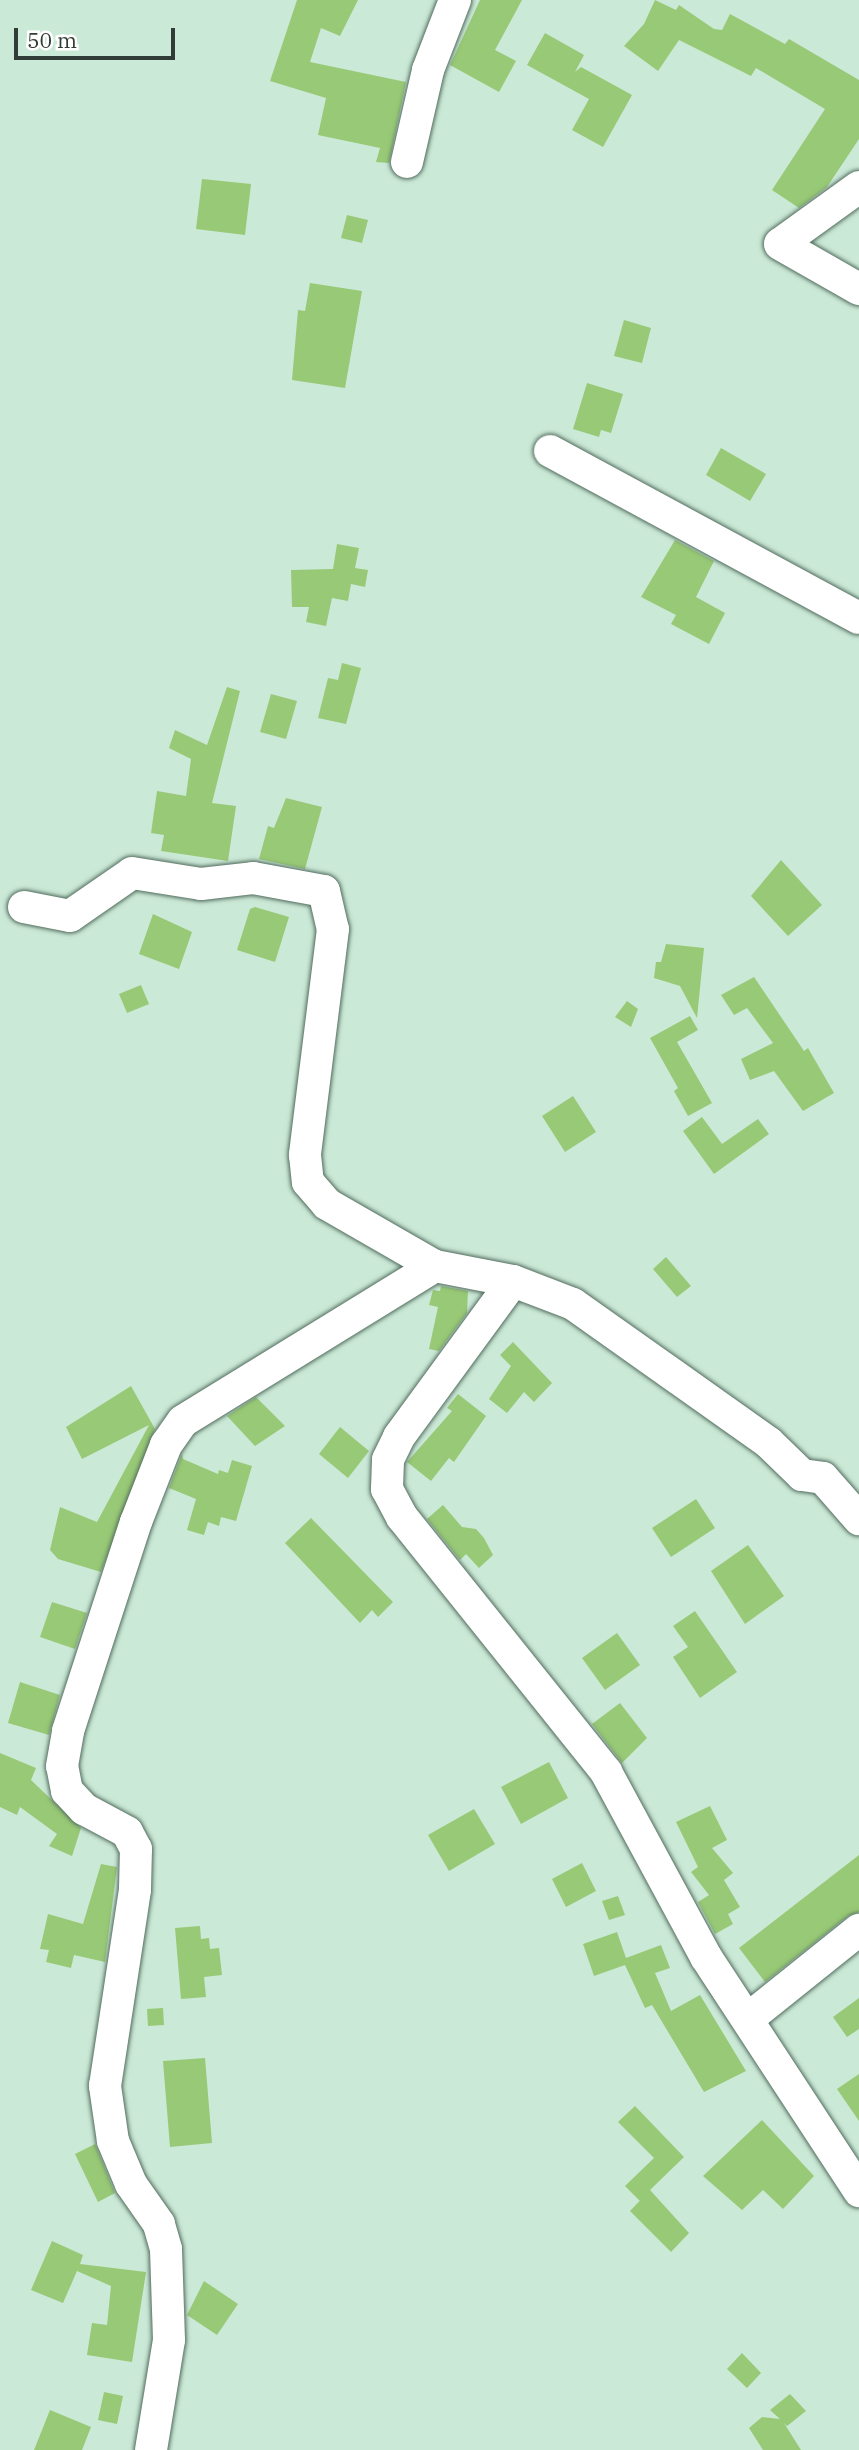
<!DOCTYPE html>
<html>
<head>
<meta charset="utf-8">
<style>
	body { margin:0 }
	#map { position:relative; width:859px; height:2450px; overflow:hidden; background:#cbe9d7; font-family:"IBM Plex Serif",serif }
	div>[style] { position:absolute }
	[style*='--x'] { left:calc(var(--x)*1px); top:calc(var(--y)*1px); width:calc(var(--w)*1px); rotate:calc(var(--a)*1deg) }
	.building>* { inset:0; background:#98c976 }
	.roads { filter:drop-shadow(0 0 2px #526c5e) drop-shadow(0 0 2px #526c5e) }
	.minor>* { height:32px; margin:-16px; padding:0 16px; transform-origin:16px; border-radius:16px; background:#fff }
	span { translate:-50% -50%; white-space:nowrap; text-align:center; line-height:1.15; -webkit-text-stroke:7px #fff; paint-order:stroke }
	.scale { position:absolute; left:14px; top:28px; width:161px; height:32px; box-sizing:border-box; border:4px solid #303c35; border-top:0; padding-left:9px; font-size:21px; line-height:24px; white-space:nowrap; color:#303c35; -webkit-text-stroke:5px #fff; paint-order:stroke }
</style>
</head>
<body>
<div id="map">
	<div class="building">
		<i style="clip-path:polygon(297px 0,358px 0,340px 36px,321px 28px,310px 62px,406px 82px,389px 163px,376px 162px,380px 148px,318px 135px,326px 98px,270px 81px)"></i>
		<i style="clip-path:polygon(480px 0,522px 0,495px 50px,516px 61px,499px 92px,450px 65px)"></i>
		<i style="clip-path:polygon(655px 0,676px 10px,679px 5px,714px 29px,722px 30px,730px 14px,785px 44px,789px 39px,859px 80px,859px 139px,827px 187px,799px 208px,772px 190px,825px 109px,756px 68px,751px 76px,679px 40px,658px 71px,624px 46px,644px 24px)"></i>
		<i style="clip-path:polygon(545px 33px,584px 55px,575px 72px,581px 67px,632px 95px,603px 147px,572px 130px,589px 99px,527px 65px)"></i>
		<i style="clip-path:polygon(202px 179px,251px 184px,245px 235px,196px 229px)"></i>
		<i style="clip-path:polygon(347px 215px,368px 220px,362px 243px,341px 238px)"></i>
		<i style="clip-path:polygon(310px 283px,362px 291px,345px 388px,292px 380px,298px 310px,305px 311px)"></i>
		<i style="clip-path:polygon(624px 320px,651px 328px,642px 363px,614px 356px)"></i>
		<i style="clip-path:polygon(587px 383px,623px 394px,611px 433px,601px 430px,599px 437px,573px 429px)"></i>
		<i style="clip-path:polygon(721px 448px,766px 474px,750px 501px,706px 475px)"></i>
		<i style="clip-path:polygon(675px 540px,714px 561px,696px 597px,725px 613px,709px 644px,671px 624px,676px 615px,641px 597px)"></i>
		<i style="clip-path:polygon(337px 544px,359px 548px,355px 568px,368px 570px,365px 587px,351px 584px,348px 601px,332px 598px,326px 626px,306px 622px,309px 607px,292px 607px,291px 570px,333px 569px)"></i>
		<i style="clip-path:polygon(342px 663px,361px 668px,346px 724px,318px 718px,328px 678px,338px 680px)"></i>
		<i style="clip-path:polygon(227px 687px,240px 691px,212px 803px,236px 806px,228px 861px,161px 851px,164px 835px,151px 833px,157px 791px,186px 796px,191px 759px,169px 748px,175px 730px,207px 745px)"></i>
		<i style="clip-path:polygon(271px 694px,297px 701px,286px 739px,260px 732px)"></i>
		<i style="clip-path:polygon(286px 798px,322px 807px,305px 869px,259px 859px,268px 826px,274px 828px)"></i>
		<i style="clip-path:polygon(781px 860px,822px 905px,788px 936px,751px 896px)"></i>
		<i style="clip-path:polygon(255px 907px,289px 917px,275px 962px,237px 950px,250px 909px)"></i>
		<i style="clip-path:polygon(153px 914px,192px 932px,179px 969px,139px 954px)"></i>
		<i style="clip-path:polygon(666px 944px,704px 948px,697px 1018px,680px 986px,654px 978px,656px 962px,661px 962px)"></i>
		<i style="clip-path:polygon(754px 977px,804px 1051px,808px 1048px,834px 1093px,803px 1111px,774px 1071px,750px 1080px,741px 1059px,773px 1043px,747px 1008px,734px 1015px,721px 995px)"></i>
		<i style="clip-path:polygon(141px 985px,149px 1004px,127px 1013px,119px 994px)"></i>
		<i style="clip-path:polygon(627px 1001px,638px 1009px,631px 1027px,615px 1017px)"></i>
		<i style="clip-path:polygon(690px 1016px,698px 1030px,677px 1042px,712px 1103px,688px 1116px,674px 1091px,678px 1088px,650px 1038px)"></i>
		<i style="clip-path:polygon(573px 1096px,596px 1132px,565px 1152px,542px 1116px)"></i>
		<i style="clip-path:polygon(702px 1117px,722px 1144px,758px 1119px,769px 1134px,714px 1174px,683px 1131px)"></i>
		<i style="clip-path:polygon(666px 1257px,691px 1286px,677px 1297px,653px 1269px)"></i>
		<i style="clip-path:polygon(441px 1286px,468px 1291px,467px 1313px,439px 1351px,429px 1349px,438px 1307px,429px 1305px,433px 1290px,440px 1291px)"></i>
		<i style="clip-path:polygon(513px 1342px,552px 1383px,534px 1402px,524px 1392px,507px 1413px,489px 1399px,511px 1366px,500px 1355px)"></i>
		<i style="clip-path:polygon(131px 1386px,155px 1429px,101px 1572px,58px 1559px,50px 1550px,60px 1507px,97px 1522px,149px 1425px,82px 1459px,66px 1427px)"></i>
		<i style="clip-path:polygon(458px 1394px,486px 1416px,454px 1462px,449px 1458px,431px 1481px,407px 1462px,452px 1411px,447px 1408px)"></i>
		<i style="clip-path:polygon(256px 1397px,285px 1426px,255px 1446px,227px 1416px)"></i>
		<i style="clip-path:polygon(340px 1427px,369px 1451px,348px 1478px,319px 1454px)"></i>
		<i style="clip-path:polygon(182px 1454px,183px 1459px,218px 1474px,219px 1470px,228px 1473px,232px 1460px,252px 1466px,236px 1521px,221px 1517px,219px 1526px,208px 1522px,204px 1535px,187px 1530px,196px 1499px,169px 1488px)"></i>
		<i style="clip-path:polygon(696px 1499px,715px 1528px,671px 1557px,652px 1528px)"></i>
		<i style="clip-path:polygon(443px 1505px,462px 1527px,476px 1529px,484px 1538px,493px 1555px,479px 1568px,466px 1554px,460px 1560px,427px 1519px)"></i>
		<i style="clip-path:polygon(311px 1518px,393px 1602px,378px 1617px,372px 1610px,360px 1623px,285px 1543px)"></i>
		<i style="clip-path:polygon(748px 1545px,784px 1596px,745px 1624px,711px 1571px)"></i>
		<i style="clip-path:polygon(52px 1602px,87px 1613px,75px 1649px,40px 1637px)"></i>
		<i style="clip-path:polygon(695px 1611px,737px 1672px,700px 1698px,673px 1657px,688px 1647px,673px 1626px)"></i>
		<i style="clip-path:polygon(617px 1633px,640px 1665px,605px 1690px,582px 1658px)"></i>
		<i style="clip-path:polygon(20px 1682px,60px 1695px,49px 1735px,8px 1723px)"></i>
		<i style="clip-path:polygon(620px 1703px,647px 1738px,622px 1763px,592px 1724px)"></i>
		<i style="clip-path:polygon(0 1753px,36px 1768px,31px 1780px,81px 1828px,72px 1856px,49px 1846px,57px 1834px,20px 1807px,17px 1815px,0 1807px)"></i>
		<i style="clip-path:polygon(549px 1762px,568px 1798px,521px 1824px,501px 1787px)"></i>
		<i style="clip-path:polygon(710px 1806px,727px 1840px,712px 1848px,733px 1873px,724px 1880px,740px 1907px,728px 1914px,733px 1924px,715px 1934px,698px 1902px,709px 1895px,691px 1872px,698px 1867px,676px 1822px)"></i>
		<i style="clip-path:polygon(474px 1809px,495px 1844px,449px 1871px,428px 1835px)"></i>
		<i style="clip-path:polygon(859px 1855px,859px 1912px,848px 1916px,765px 1982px,739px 1948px)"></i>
		<i style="clip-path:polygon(582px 1863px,596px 1891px,566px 1907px,552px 1879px)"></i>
		<i style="clip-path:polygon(101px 1864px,117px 1867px,105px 1962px,74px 1955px,71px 1968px,46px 1962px,49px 1950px,40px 1949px,48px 1914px,83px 1924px)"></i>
		<i style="clip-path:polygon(618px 1896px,625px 1915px,609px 1920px,602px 1901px)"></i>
		<i style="clip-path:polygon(200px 1926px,201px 1939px,209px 1938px,210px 1949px,219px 1948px,222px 1975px,204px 1977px,206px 1997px,181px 1999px,175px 1928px)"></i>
		<i style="clip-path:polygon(617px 1932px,626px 1958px,661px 1945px,670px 1968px,655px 1973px,671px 2011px,700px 1995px,746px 2071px,704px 2092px,652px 2005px,645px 2008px,625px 1965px,594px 1976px,583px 1944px)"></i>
		<i style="clip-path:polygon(859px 1998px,859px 2029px,847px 2037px,833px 2017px)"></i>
		<i style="clip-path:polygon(163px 2008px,164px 2025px,148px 2026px,147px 2009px)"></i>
		<i style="clip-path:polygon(205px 2058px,212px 2143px,170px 2147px,163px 2061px)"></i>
		<i style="clip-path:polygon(859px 2074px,859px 2121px,837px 2089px)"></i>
		<i style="clip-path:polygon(635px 2106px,684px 2157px,650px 2190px,689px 2233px,671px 2252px,630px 2211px,650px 2190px,640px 2201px,625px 2186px,654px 2158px,618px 2122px)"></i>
		<i style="clip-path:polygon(762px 2120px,814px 2176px,783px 2209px,763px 2190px,742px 2210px,703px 2176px)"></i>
		<i style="clip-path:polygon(95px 2144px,115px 2193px,98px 2202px,75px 2154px)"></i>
		<i style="clip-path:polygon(52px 2241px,83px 2255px,80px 2264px,146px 2272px,132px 2362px,87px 2355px,92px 2323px,107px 2325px,111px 2286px,77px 2271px,63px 2303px,31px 2290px)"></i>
		<i style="clip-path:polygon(204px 2281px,238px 2304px,217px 2335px,187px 2315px)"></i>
		<i style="clip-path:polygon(742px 2353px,761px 2373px,747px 2388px,727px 2369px)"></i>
		<i style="clip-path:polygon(104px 2392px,123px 2396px,117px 2424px,98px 2420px)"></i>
		<i style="clip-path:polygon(790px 2394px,806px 2411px,787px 2426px,784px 2423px,801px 2450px,763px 2450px,749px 2428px,762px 2417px,780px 2419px,770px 2410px)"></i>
		<i style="clip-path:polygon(50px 2410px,91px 2427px,82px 2450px,34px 2450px)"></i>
	</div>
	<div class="roads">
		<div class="minor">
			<i style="--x:407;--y:162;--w:94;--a:-77.1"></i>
			<i style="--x:428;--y:70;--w:75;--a:-68.9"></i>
			<i style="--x:859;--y:187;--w:97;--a:144.2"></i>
			<i style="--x:780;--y:244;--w:91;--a:29.7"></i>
			<i style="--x:550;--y:451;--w:351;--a:28.4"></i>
			<i style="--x:24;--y:907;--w:47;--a:11.1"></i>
			<i style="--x:70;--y:916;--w:75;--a:-34.7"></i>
			<i style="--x:132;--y:873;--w:70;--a:9.1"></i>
			<i style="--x:201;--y:884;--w:52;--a:-6.6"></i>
			<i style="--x:253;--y:878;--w:72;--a:10.4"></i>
			<i style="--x:324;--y:891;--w:39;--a:77"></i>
			<i style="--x:333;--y:929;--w:228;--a:97.1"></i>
			<i style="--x:305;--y:1155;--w:27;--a:84"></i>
			<i style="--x:308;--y:1182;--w:29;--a:49"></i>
			<i style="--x:327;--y:1204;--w:125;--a:29.9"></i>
			<i style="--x:513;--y:1281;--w:193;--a:126.2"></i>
			<i style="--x:399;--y:1437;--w:25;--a:116"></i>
			<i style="--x:388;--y:1460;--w:29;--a:92"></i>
			<i style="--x:387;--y:1489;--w:32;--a:62"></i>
			<i style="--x:402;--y:1517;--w:327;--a:51.3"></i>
			<i style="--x:606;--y:1772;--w:210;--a:61.6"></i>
			<i style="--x:706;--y:1957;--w:280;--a:56.8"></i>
			<i style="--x:749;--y:2018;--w:141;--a:-38.7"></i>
			<i style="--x:151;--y:2450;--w:111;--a:-80.7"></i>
			<i style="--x:169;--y:2340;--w:91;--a:-91.9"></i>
			<i style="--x:166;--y:2249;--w:26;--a:-106"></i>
			<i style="--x:159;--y:2224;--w:49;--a:-125"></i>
			<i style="--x:131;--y:2184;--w:47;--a:-112.7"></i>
			<i style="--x:113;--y:2141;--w:56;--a:-98.3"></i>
			<i style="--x:105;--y:2086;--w:199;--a:-81.3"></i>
			<i style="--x:135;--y:1889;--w:40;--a:-88.6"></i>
			<i style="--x:136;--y:1849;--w:19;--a:-118"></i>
			<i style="--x:127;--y:1832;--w:49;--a:-151.9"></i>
			<i style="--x:84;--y:1809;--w:25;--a:-133"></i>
			<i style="--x:67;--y:1791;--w:25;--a:-101"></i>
			<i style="--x:62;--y:1766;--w:36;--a:-80"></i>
			<i style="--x:68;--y:1731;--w:220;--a:-72"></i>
			<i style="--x:136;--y:1522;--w:83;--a:-68.7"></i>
			<i style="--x:166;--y:1445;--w:29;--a:-55"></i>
			<i style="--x:183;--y:1421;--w:296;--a:-31.6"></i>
			<i style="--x:435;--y:1266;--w:79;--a:10.9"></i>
			<i style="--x:513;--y:1281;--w:64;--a:21"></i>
			<i style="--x:573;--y:1304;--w:240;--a:35.3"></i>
			<i style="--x:769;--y:1443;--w:46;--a:44.1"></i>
			<i style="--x:802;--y:1475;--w:21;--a:8"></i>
			<i style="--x:823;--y:1478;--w:55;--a:48.7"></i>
		</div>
	</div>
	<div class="scale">50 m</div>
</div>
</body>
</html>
